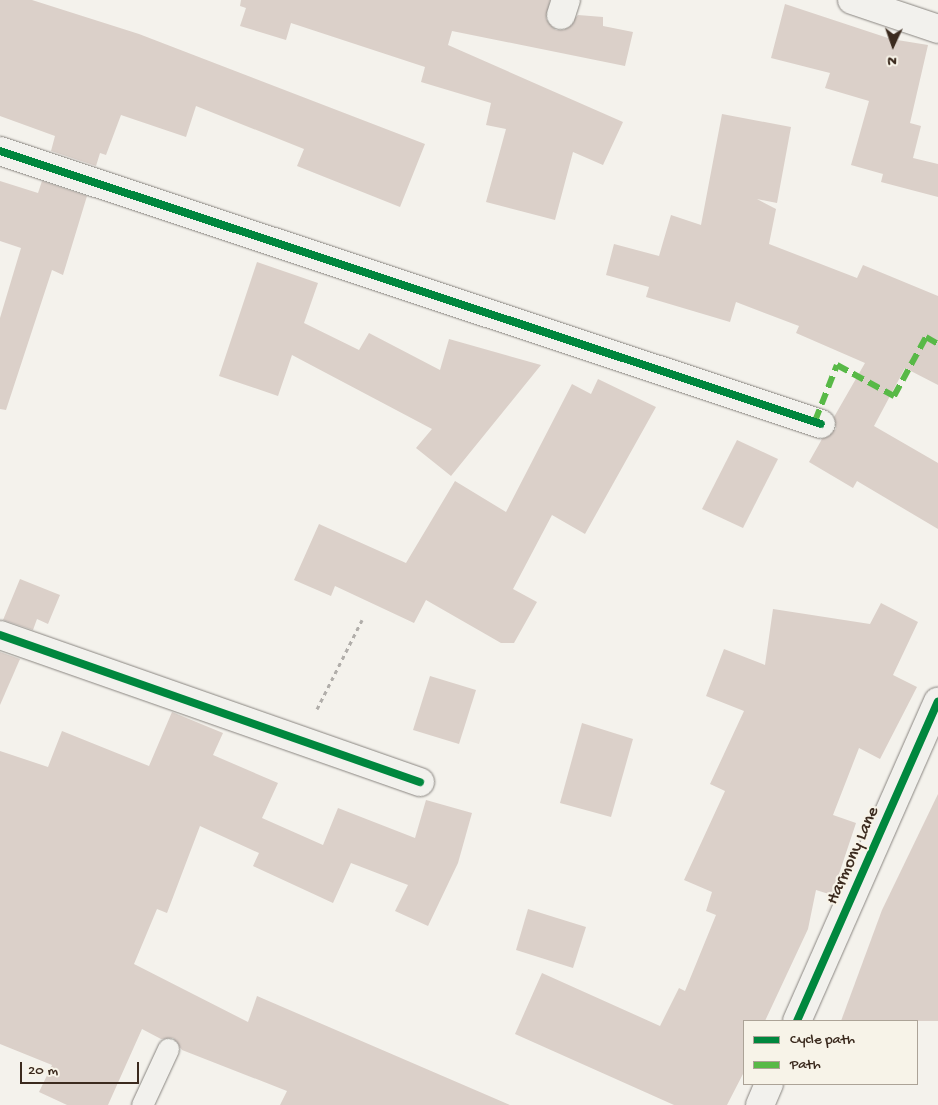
<!DOCTYPE html>
<html>
<head>
<meta charset="utf-8">
<style>
	body { margin:0 }
	#map { position:relative; width:938px; height:1105px; overflow:hidden; background:#f4f2ec; font-family:"Gochi Hand",sans-serif }
	div>[style] { position:absolute }
	[style*='--x'] { left:calc(var(--x)*1px); top:calc(var(--y)*1px); width:calc(var(--w)*1px); rotate:calc(var(--a)*1deg) }
	.building>* { inset:0; background:#dbd0c9 }
	.path>* { height:3px; margin-top:-1.5px; transform-origin:0; background:repeating-linear-gradient(90deg,#b1aeaa 0 4px,transparent 0 8px) }
	.roads { filter:drop-shadow(0 0 1px #898580) drop-shadow(0 0 1px #898580) }
	.lane>* { height:21px; margin:-10.5px; padding:0 10.5px; transform-origin:10.5px; border-radius:10.5px; background:#f2f1ed }
	.street>* { height:28px; margin:-14px; padding:0 14px; transform-origin:14px; border-radius:14px; background:#f2f1ed }
	.quiet>* { height:6px; margin-top:-3px; transform-origin:0; background:repeating-linear-gradient(90deg,#58b947 0 12px,transparent 0 18px) }
	.cycleway>* { height:8px; margin:-4px; padding:0 4px; transform-origin:4px; border-radius:4px; background:#00873e }
	span { translate:-50% -50%; white-space:nowrap; text-align:center; line-height:1.15; -webkit-text-stroke:4.5px #f7f3e8; paint-order:stroke }
	.street-label { font-size:18px; color:#3b2a1e }
	.legend { position:absolute; left:743px; top:1020px; width:175px; height:65px; box-sizing:border-box; background:#f7f3e8; border:1px solid #aca397; margin:0; padding:6px 9px; list-style:none; font-size:15px; color:#3b2a1e }
	.legend li { display:flex; align-items:center; gap:10px; height:25px }
	.legend b { width:25px; border:1px solid #aca397 }
	.north { position:absolute; left:868px; top:20px; width:50px; height:50px; -webkit-text-stroke:4px #f7f3e8; paint-order:stroke; rotate:183deg; font-size:14px; font-weight:700; line-height:20px; text-align:center; color:#3b2a1e }
	.north::after { content:''; display:block; margin:auto; width:18px; height:22px; background:#3b2a1e; clip-path:polygon(50% 0,100% 100%,50% 72%,0 100%) }
	.scale { position:absolute; left:20px; top:1062px; width:119px; height:22px; box-sizing:border-box; border:2px solid #3b2a1e; border-top:0; padding-left:6px; font-size:15px; line-height:18px; white-space:nowrap; color:#3b2a1e; -webkit-text-stroke:4px #f7f3e8; paint-order:stroke }
</style>
</head>
<body>
<div id="map">
	<div class="building">
		<i style="clip-path:polygon(0 0,32px 0,139px 34px,425px 144px,400px 207px,297px 166px,304px 149px,196px 106px,186px 137px,121px 115px,106px 155px,100px 153px,96px 166px,51px 151px,55px 136px,0 116px)"></i>
		<i style="clip-path:polygon(241px 0,550px 0,546px 19px,556px 30px,564px 30px,578px 15px,603px 17px,603px 26px,633px 32px,625px 66px,452px 31px,448px 45px,623px 122px,603px 165px,573px 152px,555px 220px,486px 202px,506px 129px,486px 125px,491px 103px,421px 82px,425px 67px,291px 23px,286px 40px,240px 26px,246px 8px,240px 6px)"></i>
		<i style="clip-path:polygon(785px 4px,891px 39px,928px 45px,910px 123px,921px 126px,913px 158px,938px 164px,938px 197px,881px 182px,883px 174px,851px 165px,869px 101px,825px 88px,830px 73px,771px 58px)"></i>
		<i style="clip-path:polygon(722px 114px,791px 127px,777px 203px,757px 199px,776px 209px,769px 244px,857px 278px,863px 265px,938px 296px,938px 385px,905px 368px,874px 426px,938px 463px,938px 529px,857px 481px,853px 488px,809px 462px,822px 439px,836px 429px,834px 417px,865px 363px,796px 333px,799px 326px,736px 302px,730px 322px,646px 297px,649px 287px,606px 275px,614px 244px,659px 256px,671px 215px,701px 225px)"></i>
		<i style="clip-path:polygon(0 181px,38px 193px,42px 181px,87px 196px,63px 275px,52px 270px,6px 410px,0 409px,0 318px,21px 248px,0 241px)"></i>
		<i style="clip-path:polygon(257px 262px,318px 283px,304px 323px,359px 350px,369px 333px,440px 370px,449px 339px,541px 365px,451px 476px,416px 448px,432px 429px,292px 355px,278px 396px,219px 376px)"></i>
		<i style="clip-path:polygon(598px 379px,656px 407px,585px 534px,552px 515px,513px 589px,537px 602px,514px 643px,501px 643px,426px 600px,414px 623px,335px 586px,331px 596px,294px 580px,319px 524px,406px 563px,455px 481px,506px 512px,572px 384px,591px 394px)"></i>
		<i style="clip-path:polygon(737px 440px,778px 459px,743px 528px,702px 509px)"></i>
		<i style="clip-path:polygon(20px 579px,60px 595px,48px 624px,37px 619px,33px 630px,3px 620px)"></i>
		<i style="clip-path:polygon(881px 603px,918px 622px,893px 675px,917px 687px,880px 759px,859px 748px,833px 815px,856px 823px,832px 895px,816px 890px,808px 929px,765px 1021px,744px 1021px,744px 1072px,727px 1105px,674px 1105px,515px 1034px,542px 973px,660px 1026px,679px 988px,685px 991px,716px 915px,706px 911px,712px 892px,684px 880px,725px 791px,710px 784px,744px 711px,706px 696px,724px 649px,765px 665px,773px 609px,870px 624px)"></i>
		<i style="clip-path:polygon(0 652px,20px 659px,0 705px)"></i>
		<i style="clip-path:polygon(430px 676px,476px 690px,459px 744px,413px 730px)"></i>
		<i style="clip-path:polygon(172px 712px,223px 733px,213px 755px,278px 783px,262px 818px,323px 845px,338px 808px,415px 838px,426px 800px,472px 813px,458px 863px,428px 926px,395px 911px,408px 885px,351px 863px,333px 903px,253px 866px,259px 853px,200px 826px,167px 913px,157px 909px,134px 964px,248px 1022px,257px 996px,510px 1105px,280px 1105px,287px 1091px,182px 1050px,173px 1038px,161px 1039px,142px 1029px,108px 1105px,67px 1105px,39px 1092px,52px 1065px,0 1044px,0 751px,48px 767px,62px 731px,149px 766px)"></i>
		<i style="clip-path:polygon(582px 723px,633px 739px,611px 817px,560px 803px)"></i>
		<i style="clip-path:polygon(938px 794px,938px 1021px,841px 1021px,882px 910px)"></i>
		<i style="clip-path:polygon(528px 909px,586px 927px,573px 968px,516px 950px)"></i>
	</div>
	<div class="path">
		<i style="--x:317;--y:709;--w:100;--a:-63.2"></i>
	</div>
	<div class="roads">
		<div class="lane">
			<i style="--x:142;--y:1105;--w:62;--a:-65.1"></i>
		</div>
		<div class="street">
			<i style="--x:852;--y:0;--w:91;--a:18.6"></i>
			<i style="--x:561;--y:15;--w:16;--a:-72"></i>
			<i style="--x:0;--y:151;--w:865;--a:18.39"></i>
			<i style="--x:0;--y:635;--w:445;--a:19.3"></i>
			<i style="--x:797;--y:1021;--w:349;--a:-66.2"></i>
			<i style="--x:760;--y:1105;--w:23;--a:-67"></i>
		</div>
	</div>
	<div class="quiet">
		<i style="--x:815;--y:421;--w:60;--a:-68.6"></i>
		<i style="--x:837;--y:365;--w:65;--a:28.5"></i>
		<i style="--x:894;--y:396;--w:67;--a:-61.5"></i>
		<i style="--x:926;--y:337;--w:14;--a:30"></i>
	</div>
	<div class="cycleway">
		<i style="--x:0;--y:151;--w:865;--a:18.39"></i>
		<i style="--x:0;--y:635;--w:445;--a:19.3"></i>
		<i style="--x:797;--y:1021;--w:349;--a:-66.2"></i>
	</div>
	<div class="street-label">
		<span style="left:854px;top:856px;rotate:-66deg">Harmony Lane</span>
	</div>
	<ul class="legend">
	<li><b style="height:6px;background:#00873e"></b>Cycle path</li>
	<li><b style="height:6px;background:#58b947"></b>Path</li>
	</ul>
	<div class="north">N</div>
	<div class="scale">20 m</div>
</div>
</body>
</html>
